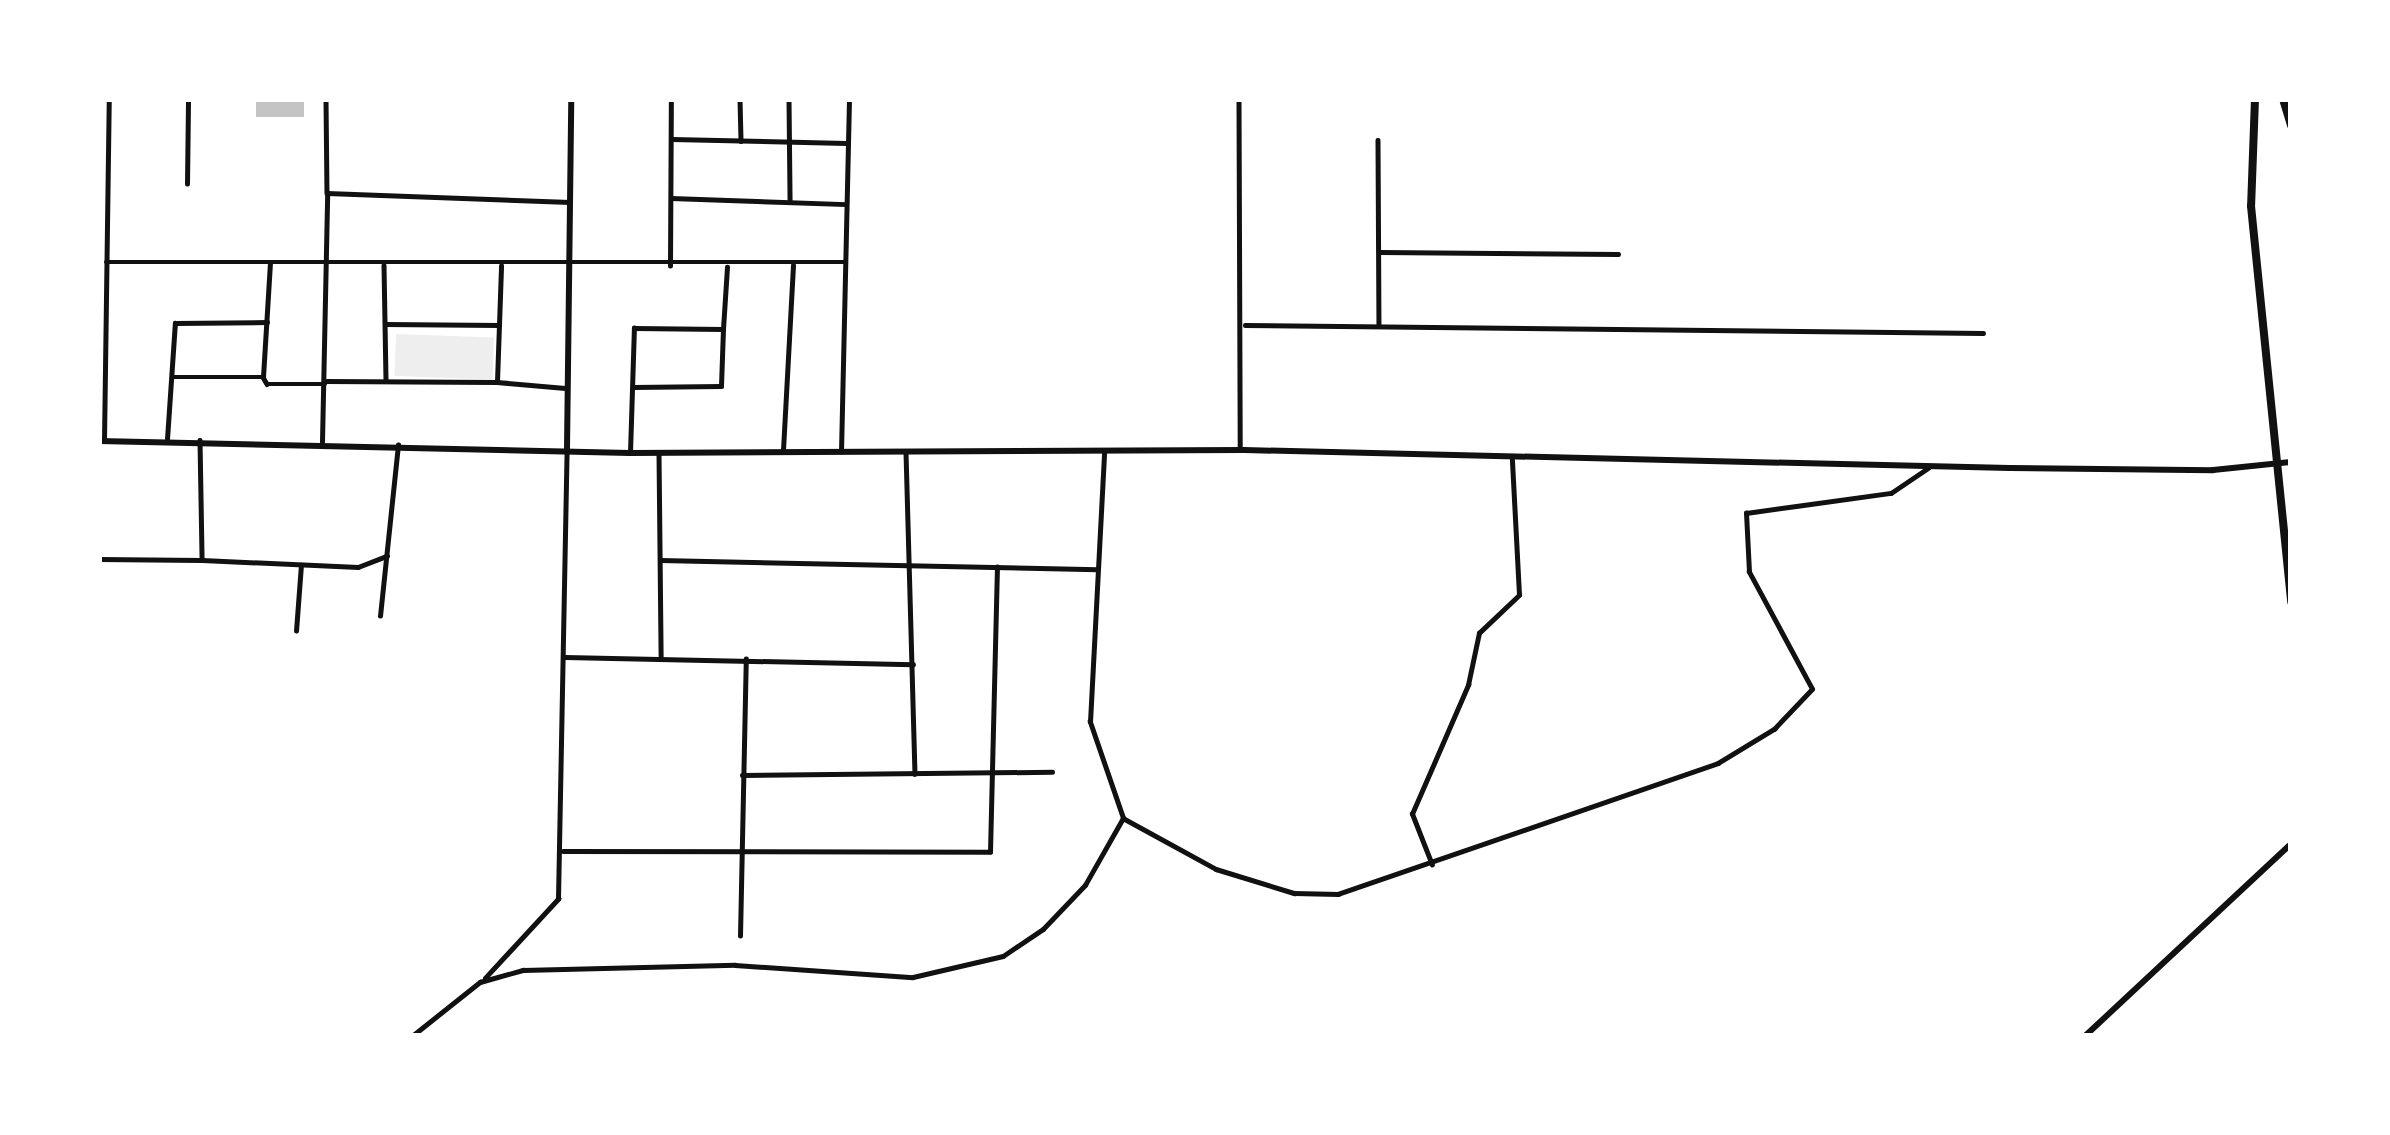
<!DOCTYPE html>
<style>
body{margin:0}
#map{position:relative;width:2390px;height:1135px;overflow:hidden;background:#fff;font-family:"Nunito Sans",sans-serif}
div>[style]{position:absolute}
.green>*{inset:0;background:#eee;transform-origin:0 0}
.building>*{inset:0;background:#c4c4c4;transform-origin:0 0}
.minor>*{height:4.5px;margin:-2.25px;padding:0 2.25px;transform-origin:2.25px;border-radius:2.25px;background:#111}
.tertiary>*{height:6px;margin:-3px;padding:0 3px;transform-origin:3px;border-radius:3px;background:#111}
.secondary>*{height:8px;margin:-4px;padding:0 4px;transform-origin:4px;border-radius:4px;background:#111}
span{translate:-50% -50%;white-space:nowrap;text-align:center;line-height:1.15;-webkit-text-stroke:10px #fff;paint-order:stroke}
.frame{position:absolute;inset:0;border:102px solid #fff;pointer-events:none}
</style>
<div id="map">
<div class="green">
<div style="left:396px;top:334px;width:98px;height:42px;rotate:2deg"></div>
</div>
<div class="building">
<div style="left:256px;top:99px;width:48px;height:18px"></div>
</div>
<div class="minor">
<div style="left:326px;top:99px;width:94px;rotate:89.4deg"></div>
<div style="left:740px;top:99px;width:42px;rotate:88.6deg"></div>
<div style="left:789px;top:99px;width:101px;rotate:89.4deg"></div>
<div style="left:1239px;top:99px;width:351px;rotate:89.8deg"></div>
<div style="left:672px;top:139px;width:174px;rotate:1.3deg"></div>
<div style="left:1378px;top:140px;width:186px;rotate:89.7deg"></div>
<div style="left:187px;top:184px;width:85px;rotate:-89.3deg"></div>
<div style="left:671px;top:198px;width:175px;rotate:2deg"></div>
<div style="left:1379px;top:252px;width:239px;rotate:0.5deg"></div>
<div style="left:106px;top:262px;width:740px"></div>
<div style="left:384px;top:265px;width:114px;rotate:89deg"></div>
<div style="left:670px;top:266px;width:167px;rotate:-89.7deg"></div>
<div style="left:385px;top:324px;width:114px;rotate:0.5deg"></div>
<div style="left:1245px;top:325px;width:738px;rotate:0.62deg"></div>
<div style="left:172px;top:377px;width:91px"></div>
<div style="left:263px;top:377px;width:113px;rotate:-86.5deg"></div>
<div style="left:263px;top:377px;width:8px;rotate:60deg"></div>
<div style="left:267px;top:384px;width:58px"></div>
<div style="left:325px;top:381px;width:172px;rotate:0.3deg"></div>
<div style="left:497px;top:382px;width:116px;rotate:-88deg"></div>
<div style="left:497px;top:382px;width:68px;rotate:5deg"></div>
<div style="left:633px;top:387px;width:88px;rotate:-0.7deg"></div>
<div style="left:721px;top:386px;width:57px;rotate:-88deg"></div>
<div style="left:167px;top:439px;width:116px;rotate:-86.1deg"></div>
<div style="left:175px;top:323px;width:92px;rotate:-0.6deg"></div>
<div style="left:200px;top:440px;width:120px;rotate:89deg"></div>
<div style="left:202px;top:560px;width:156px;rotate:2.6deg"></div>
<div style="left:358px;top:567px;width:31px;rotate:-21deg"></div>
<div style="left:104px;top:441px;width:342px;rotate:-89.2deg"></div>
<div style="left:322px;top:442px;width:249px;rotate:-88.8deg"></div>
<div style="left:327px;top:193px;width:243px;rotate:2.1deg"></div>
<div style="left:783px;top:450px;width:185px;rotate:-86.9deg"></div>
<div style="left:841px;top:452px;width:353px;rotate:-88.7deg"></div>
<div style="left:906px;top:452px;width:322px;rotate:88.4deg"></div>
<div style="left:630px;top:453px;width:125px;rotate:-88.2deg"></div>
<div style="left:634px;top:328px;width:89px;rotate:0.6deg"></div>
<div style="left:723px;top:329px;width:62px;rotate:-86.3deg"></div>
<div style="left:659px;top:453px;width:203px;rotate:89.4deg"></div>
<div style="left:99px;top:559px;width:102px;rotate:0.6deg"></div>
<div style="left:660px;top:560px;width:437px;rotate:1.2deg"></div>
<div style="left:380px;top:616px;width:172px;rotate:-84deg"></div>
<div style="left:296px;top:631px;width:66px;rotate:-85.7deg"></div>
<div style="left:565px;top:657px;width:348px;rotate:1.2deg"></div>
<div style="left:742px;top:775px;width:310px;rotate:-0.6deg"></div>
<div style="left:1123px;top:818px;width:106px;rotate:28.7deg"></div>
<div style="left:1216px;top:869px;width:82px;rotate:17.1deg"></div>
<div style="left:1294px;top:893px;width:44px;rotate:1.3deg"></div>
<div style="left:1338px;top:894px;width:402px;rotate:-19deg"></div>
<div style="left:1718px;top:763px;width:66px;rotate:-31.3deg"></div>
<div style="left:1774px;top:729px;width:55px;rotate:-46.5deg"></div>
<div style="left:1812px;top:689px;width:133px;rotate:-118.3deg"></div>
<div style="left:1749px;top:572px;width:59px;rotate:-92.9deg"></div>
<div style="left:1746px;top:513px;width:146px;rotate:-7.9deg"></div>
<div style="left:1891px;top:493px;width:45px;rotate:-34deg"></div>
<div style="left:563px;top:851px;width:427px;rotate:0.1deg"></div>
<div style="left:990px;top:852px;width:285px;rotate:-88.6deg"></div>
<div style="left:1432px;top:865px;width:55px;rotate:-111.4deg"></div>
<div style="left:1412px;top:814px;width:141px;rotate:-66.5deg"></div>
<div style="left:1468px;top:685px;width:53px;rotate:-78.1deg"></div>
<div style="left:1479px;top:633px;width:55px;rotate:-43.5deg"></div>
<div style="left:1519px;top:595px;width:135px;rotate:-93deg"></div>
<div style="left:740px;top:936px;width:277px;rotate:-88.8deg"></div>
<div style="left:485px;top:978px;width:108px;rotate:-47.3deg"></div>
<div style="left:558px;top:899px;width:449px;rotate:-88.9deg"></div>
<div style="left:412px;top:1036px;width:87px;rotate:-38.5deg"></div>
<div style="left:480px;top:982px;width:45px;rotate:-15.6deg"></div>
<div style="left:523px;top:970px;width:212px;rotate:-1.4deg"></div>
<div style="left:735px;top:965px;width:178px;rotate:3.9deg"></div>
<div style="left:913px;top:977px;width:92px;rotate:-13.1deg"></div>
<div style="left:1003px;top:956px;width:48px;rotate:-34deg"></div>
<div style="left:1043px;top:929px;width:61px;rotate:-46.3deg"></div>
<div style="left:1085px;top:885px;width:77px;rotate:-60.4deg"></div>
<div style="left:1123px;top:818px;width:102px;rotate:-109deg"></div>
<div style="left:1090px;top:722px;width:270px;rotate:-87deg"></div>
</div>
<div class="tertiary">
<div style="left:99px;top:441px;width:531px;rotate:1.29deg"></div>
<div style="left:630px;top:453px;width:614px;rotate:-0.28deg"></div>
<div style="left:1244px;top:450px;width:766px;rotate:1.35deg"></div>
<div style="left:2010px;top:468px;width:203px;rotate:0.6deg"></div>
<div style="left:2213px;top:470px;width:78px;rotate:-5.9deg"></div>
<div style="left:567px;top:449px;width:350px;rotate:-89.3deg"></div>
<div style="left:2085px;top:1036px;width:282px;rotate:-43deg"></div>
</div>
<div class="secondary">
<div style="left:2255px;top:99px;width:107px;rotate:92.1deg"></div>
<div style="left:2251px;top:206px;width:398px;rotate:84.2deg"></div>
<div style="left:2283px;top:99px;width:28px;rotate:73deg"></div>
</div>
<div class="frame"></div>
</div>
